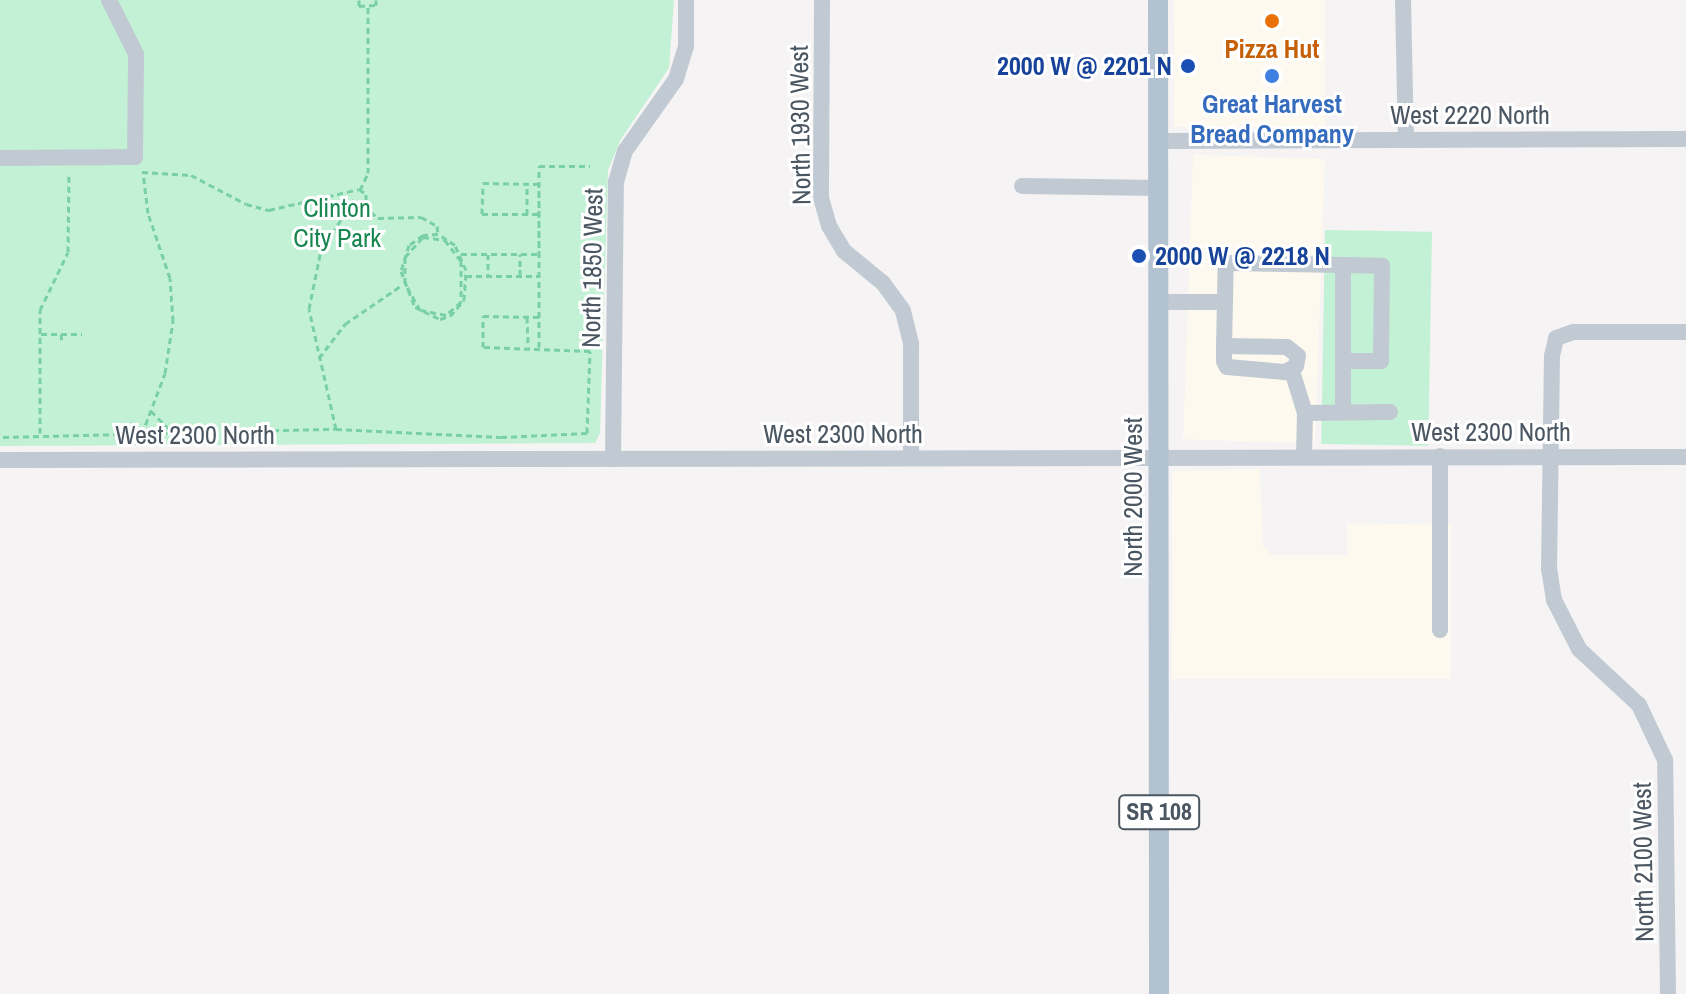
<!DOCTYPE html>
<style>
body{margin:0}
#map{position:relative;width:1686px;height:994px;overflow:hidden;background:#f5f3f3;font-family:"Archivo Narrow",sans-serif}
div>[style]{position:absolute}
.commercial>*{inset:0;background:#fdf9ef;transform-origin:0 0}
.green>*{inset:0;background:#c3f1d5;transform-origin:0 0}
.path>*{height:3px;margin-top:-1.5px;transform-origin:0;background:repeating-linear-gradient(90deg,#7ad0a6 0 6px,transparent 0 10px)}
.minor>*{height:16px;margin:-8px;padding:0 8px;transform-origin:8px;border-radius:8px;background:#c1cad2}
.major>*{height:20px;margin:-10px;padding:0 10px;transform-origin:10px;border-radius:10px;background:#b3c2d1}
.dots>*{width:22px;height:22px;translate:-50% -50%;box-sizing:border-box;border:4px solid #fff;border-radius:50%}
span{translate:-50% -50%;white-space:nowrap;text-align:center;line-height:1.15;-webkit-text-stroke:6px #fff;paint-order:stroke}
.shield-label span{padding:2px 6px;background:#fff;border:2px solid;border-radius:6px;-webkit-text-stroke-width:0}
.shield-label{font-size:24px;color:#4a5661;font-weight:700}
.food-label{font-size:26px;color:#c56008;font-weight:700}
.transit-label{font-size:26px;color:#164399;font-weight:700}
.right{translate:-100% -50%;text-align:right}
.left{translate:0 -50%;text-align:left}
.shop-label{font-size:26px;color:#366cbe;font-weight:700}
.street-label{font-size:26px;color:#4a5661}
.park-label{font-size:26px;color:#17864f}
</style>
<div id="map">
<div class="commercial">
<div style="left:1174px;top:0;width:151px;height:127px"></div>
<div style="left:1325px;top:159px;width:285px;height:132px;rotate:92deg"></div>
<div style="clip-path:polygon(1260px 469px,1263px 546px,1271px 555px,1347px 555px,1347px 523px,1451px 525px,1451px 679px,1172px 679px,1172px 471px)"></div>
</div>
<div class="green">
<div style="clip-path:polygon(0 0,674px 0,669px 68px,621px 139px,608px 170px,600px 433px,595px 443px,0 446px)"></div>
<div style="left:1325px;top:230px;width:107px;height:214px;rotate:1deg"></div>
</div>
<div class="path">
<div style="left:359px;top:0;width:6px;rotate:90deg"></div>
<div style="left:359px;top:6px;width:17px;rotate:-3deg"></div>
<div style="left:376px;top:5px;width:5px;rotate:-90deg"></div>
<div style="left:142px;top:172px;width:49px;rotate:3.5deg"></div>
<div style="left:191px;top:175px;width:62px;rotate:27.8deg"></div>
<div style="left:246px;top:204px;width:24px;rotate:15deg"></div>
<div style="left:269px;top:210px;width:92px;rotate:-13.1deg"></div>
<div style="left:359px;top:189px;width:9px;rotate:36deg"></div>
<div style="left:366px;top:194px;width:9px;rotate:90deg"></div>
<div style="left:366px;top:203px;width:13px;rotate:171deg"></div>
<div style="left:353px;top:205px;width:10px;rotate:-107deg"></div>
<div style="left:360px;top:190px;width:19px;rotate:-65deg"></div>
<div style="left:368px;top:173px;width:167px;rotate:-90deg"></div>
<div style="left:363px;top:205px;width:20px;rotate:41deg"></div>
<div style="left:378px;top:218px;width:43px;rotate:-1.3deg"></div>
<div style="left:421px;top:217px;width:18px;rotate:29deg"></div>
<div style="left:437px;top:226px;width:8px;rotate:83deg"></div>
<div style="left:438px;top:234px;width:15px;rotate:176deg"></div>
<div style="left:423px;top:235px;width:17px;rotate:144deg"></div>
<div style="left:409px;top:245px;width:27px;rotate:107deg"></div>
<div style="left:401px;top:271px;width:39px;rotate:69deg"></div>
<div style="left:415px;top:307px;width:28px;rotate:26deg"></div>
<div style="left:440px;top:319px;width:10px;rotate:-17deg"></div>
<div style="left:450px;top:316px;width:21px;rotate:-49deg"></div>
<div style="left:464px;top:300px;width:30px;rotate:-86deg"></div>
<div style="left:466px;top:270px;width:27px;rotate:-114deg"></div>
<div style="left:455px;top:245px;width:20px;rotate:-147deg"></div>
<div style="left:527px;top:214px;width:31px;rotate:-90deg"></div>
<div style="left:538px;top:214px;width:56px;rotate:180deg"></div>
<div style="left:482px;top:214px;width:31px;rotate:-88deg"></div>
<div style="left:483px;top:183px;width:56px;rotate:1deg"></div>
<div style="left:423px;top:237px;width:22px;rotate:8deg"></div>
<div style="left:445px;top:240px;width:26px;rotate:53deg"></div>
<div style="left:461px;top:261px;width:41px;rotate:90deg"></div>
<div style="left:461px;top:302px;width:20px;rotate:139deg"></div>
<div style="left:446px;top:315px;width:26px;rotate:-169deg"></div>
<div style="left:420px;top:310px;width:31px;rotate:-119deg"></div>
<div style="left:405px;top:283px;width:26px;rotate:-90deg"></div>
<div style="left:405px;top:257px;width:27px;rotate:-48deg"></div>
<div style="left:461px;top:254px;width:76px"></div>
<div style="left:488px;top:254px;width:22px;rotate:90deg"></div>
<div style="left:466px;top:276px;width:73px"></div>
<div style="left:520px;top:276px;width:22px;rotate:-90deg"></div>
<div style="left:527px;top:317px;width:30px;rotate:88deg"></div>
<div style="left:41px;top:334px;width:41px"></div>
<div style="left:61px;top:334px;width:8px;rotate:83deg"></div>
<div style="left:539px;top:347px;width:181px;rotate:-90deg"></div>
<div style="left:539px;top:166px;width:51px"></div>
<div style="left:319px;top:358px;width:43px;rotate:-52.6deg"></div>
<div style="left:345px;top:324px;width:69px;rotate:-34.4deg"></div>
<div style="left:151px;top:411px;width:33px;rotate:45deg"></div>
<div style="left:131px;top:422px;width:12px;rotate:85deg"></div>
<div style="left:336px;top:429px;width:123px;rotate:-102.7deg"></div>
<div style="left:309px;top:309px;width:60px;rotate:-78.5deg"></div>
<div style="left:321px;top:250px;width:56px;rotate:-56.6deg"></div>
<div style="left:40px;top:433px;width:123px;rotate:-90deg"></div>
<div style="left:40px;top:310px;width:64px;rotate:-64.2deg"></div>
<div style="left:68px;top:252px;width:78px;rotate:-89.3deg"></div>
<div style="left:142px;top:434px;width:65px;rotate:-69.3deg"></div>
<div style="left:165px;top:373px;width:53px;rotate:-81.3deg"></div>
<div style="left:173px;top:321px;width:43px;rotate:-94deg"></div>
<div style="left:170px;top:278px;width:69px;rotate:-108.7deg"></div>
<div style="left:148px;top:213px;width:41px;rotate:-97deg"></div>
<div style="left:3px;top:437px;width:333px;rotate:-1.4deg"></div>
<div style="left:336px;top:429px;width:165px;rotate:2.8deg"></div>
<div style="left:501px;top:437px;width:86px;rotate:-2.7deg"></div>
<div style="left:587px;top:433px;width:82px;rotate:-87.9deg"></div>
<div style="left:590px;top:351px;width:107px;rotate:-177.9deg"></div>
<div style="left:483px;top:347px;width:31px;rotate:-90deg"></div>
<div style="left:483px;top:316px;width:57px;rotate:1deg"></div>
</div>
<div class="minor">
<div style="left:822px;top:0;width:198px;rotate:90.3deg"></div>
<div style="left:821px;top:198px;width:29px;rotate:74deg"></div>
<div style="left:829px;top:226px;width:29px;rotate:59deg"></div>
<div style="left:844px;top:251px;width:50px;rotate:39.4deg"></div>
<div style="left:883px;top:283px;width:34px;rotate:54deg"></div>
<div style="left:903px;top:311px;width:34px;rotate:76deg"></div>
<div style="left:911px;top:344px;width:114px;rotate:90deg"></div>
<div style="left:1403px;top:0;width:139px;rotate:88.8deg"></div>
<div style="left:1158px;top:141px;width:528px;rotate:-0.22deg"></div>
<div style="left:0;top:158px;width:135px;rotate:-0.4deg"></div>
<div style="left:135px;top:157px;width:103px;rotate:-89.4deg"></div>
<div style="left:136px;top:54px;width:60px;rotate:-116.6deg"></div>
<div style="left:1022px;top:186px;width:137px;rotate:0.8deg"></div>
<div style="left:1343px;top:265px;width:39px;rotate:1deg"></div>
<div style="left:1382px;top:266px;width:95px;rotate:90.6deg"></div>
<div style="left:1381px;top:361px;width:38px;rotate:180deg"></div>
<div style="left:1159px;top:302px;width:66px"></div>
<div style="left:1225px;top:302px;width:39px;rotate:-89deg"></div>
<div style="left:1226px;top:263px;width:117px;rotate:1deg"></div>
<div style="left:1343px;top:265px;width:147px;rotate:90deg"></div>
<div style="left:1224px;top:346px;width:63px;rotate:0.9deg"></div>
<div style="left:1287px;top:347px;width:14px;rotate:39deg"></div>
<div style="left:1298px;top:356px;width:10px;rotate:101deg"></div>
<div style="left:1296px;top:366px;width:13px;rotate:151deg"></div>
<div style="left:1285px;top:372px;width:58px;rotate:-175.1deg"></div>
<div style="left:1227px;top:367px;width:7px;rotate:-117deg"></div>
<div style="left:1224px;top:361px;width:15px;rotate:-90deg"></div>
<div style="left:1224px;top:346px;width:44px;rotate:-88.7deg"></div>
<div style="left:1292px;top:371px;width:44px;rotate:72.8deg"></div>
<div style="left:1440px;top:456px;width:174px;rotate:90deg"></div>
<div style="left:1304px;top:457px;width:44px;rotate:-88.7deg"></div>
<div style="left:1305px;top:413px;width:85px;rotate:-0.7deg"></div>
<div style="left:613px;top:459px;width:277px;rotate:-89.4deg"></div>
<div style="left:616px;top:182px;width:32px;rotate:-74deg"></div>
<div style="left:625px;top:151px;width:88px;rotate:-54.7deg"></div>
<div style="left:676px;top:79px;width:34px;rotate:-73deg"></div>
<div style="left:686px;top:46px;width:46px;rotate:-90deg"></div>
<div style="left:0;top:460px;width:1686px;rotate:-0.1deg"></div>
<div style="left:1668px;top:994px;width:234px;rotate:-90.7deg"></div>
<div style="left:1665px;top:760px;width:61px;rotate:-115.3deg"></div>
<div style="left:1639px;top:705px;width:82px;rotate:-137deg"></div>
<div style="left:1579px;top:649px;width:55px;rotate:-117deg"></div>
<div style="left:1554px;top:600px;width:30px;rotate:-99deg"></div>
<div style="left:1549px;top:570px;width:214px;rotate:-89.2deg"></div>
<div style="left:1552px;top:356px;width:18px;rotate:-77deg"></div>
<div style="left:1556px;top:338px;width:18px;rotate:-19deg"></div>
<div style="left:1573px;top:332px;width:113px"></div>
</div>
<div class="major">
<div style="left:1158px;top:0;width:994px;rotate:89.94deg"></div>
</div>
<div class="dots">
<div style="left:1272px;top:21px;background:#e8710a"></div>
<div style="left:1188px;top:66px;background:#1a4fb4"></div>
<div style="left:1272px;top:76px;background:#3f7fe0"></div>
<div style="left:1139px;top:256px;background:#1a4fb4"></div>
</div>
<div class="shield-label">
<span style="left:1159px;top:812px">SR 108</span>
</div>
<div class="food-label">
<span style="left:1272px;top:49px">Pizza Hut</span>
</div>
<div class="transit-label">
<span class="right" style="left:1172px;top:66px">2000 W @ 2201 N</span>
<span class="left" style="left:1155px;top:256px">2000 W @ 2218 N</span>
</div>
<div class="shop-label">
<span style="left:1272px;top:119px">Great Harvest<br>Bread Company</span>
</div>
<div class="street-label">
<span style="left:1470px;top:115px">West 2220 North</span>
<span style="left:800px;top:125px;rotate:-91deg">North 1930 West</span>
<span style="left:592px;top:268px;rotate:-89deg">North 1850 West</span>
<span style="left:1491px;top:432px">West 2300 North</span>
<span style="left:843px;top:434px">West 2300 North</span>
<span style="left:195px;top:435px">West 2300 North</span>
<span style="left:1133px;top:497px;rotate:-90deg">North 2000 West</span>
<span style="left:1643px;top:862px;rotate:-91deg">North 2100 West</span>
</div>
<div class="park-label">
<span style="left:337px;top:223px">Clinton<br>City Park</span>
</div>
</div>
